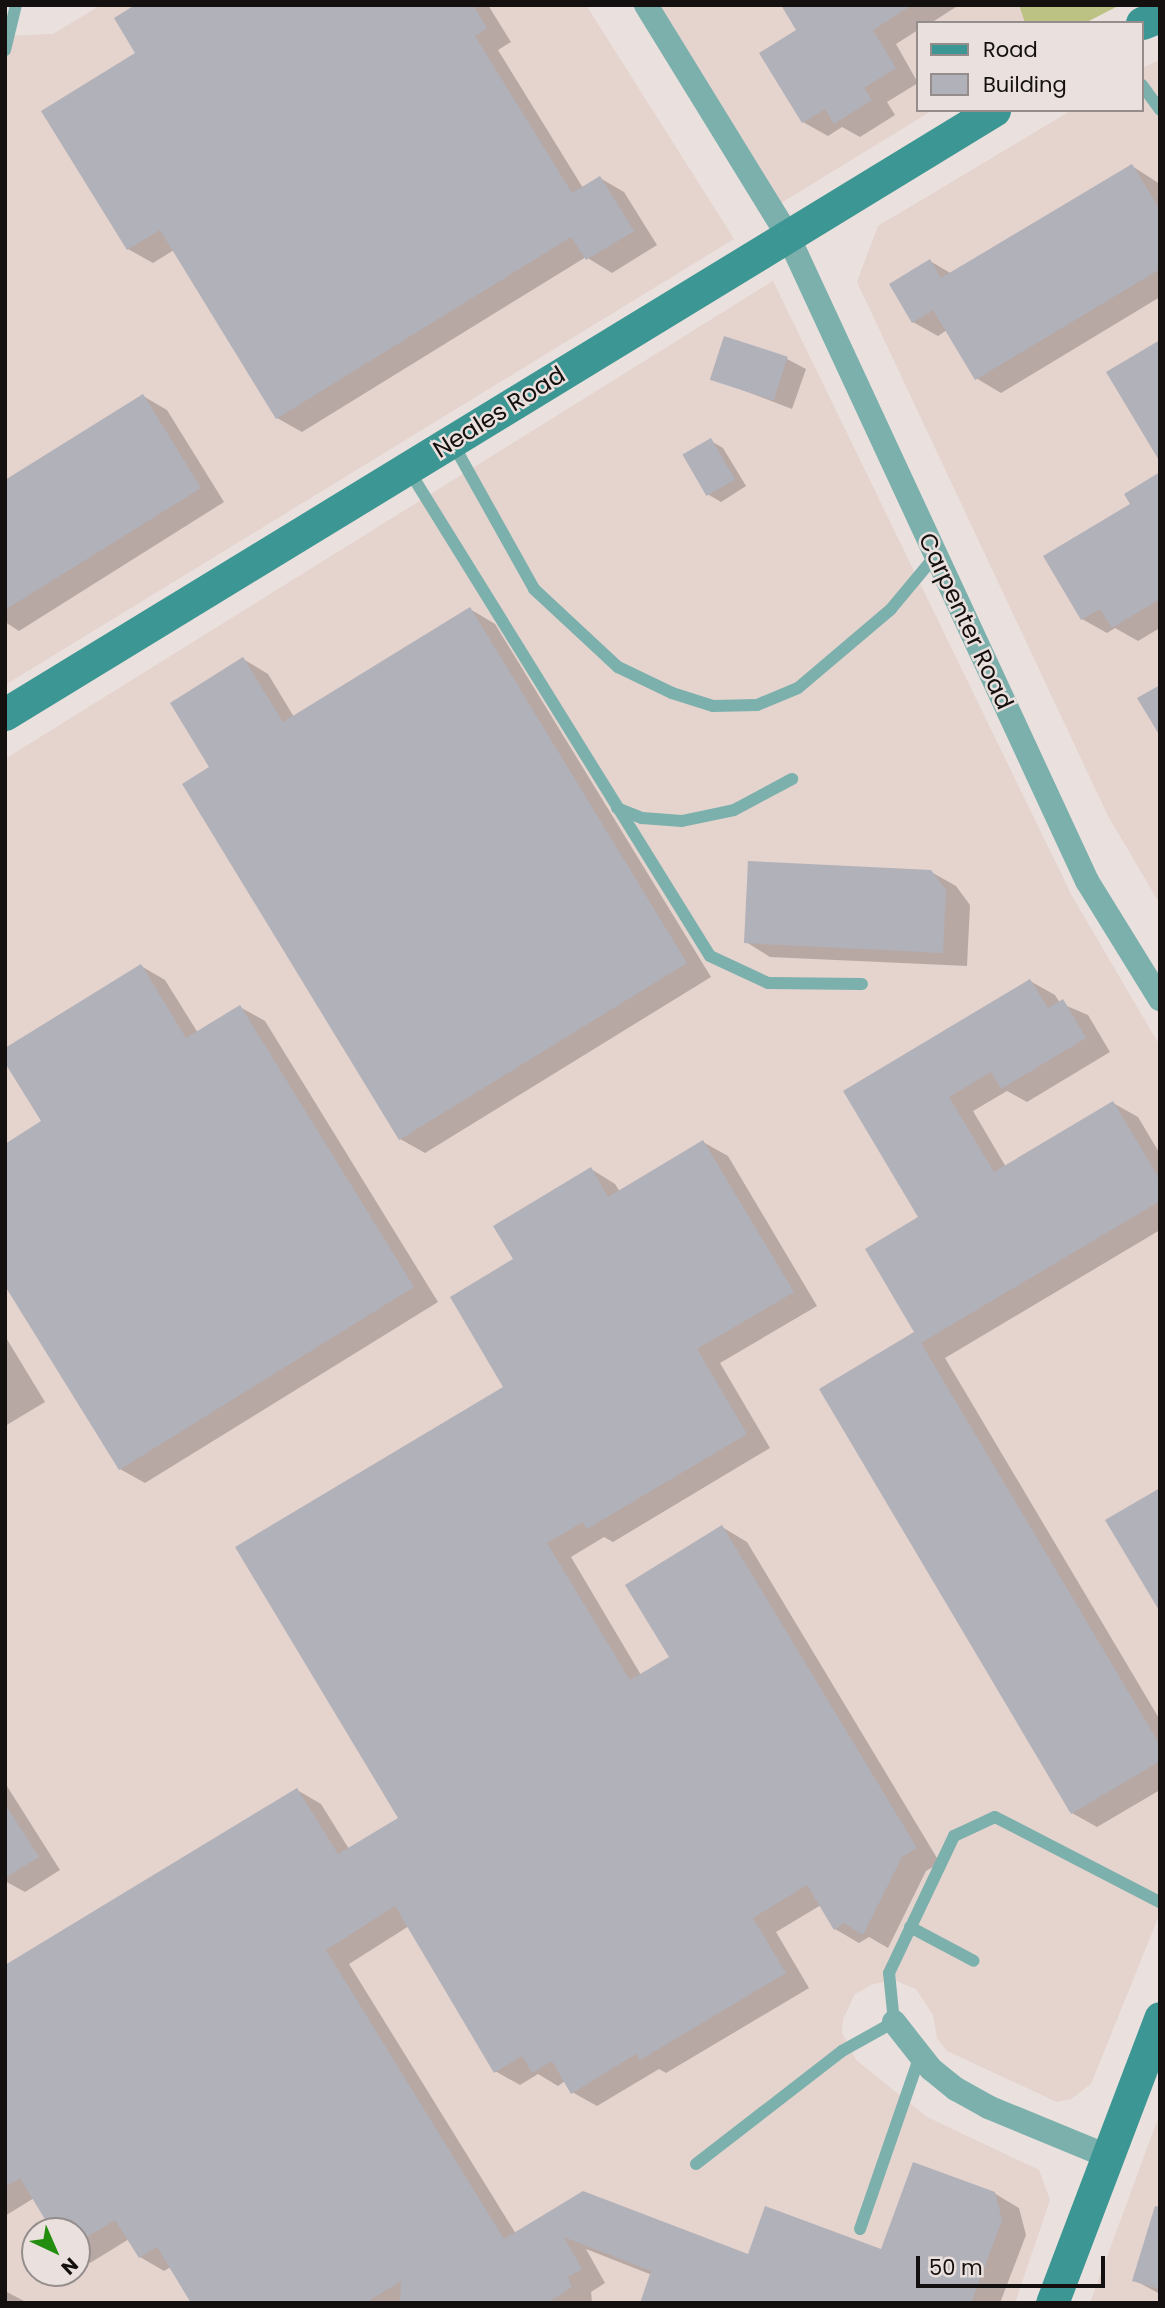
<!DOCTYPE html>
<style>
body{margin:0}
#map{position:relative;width:1165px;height:2308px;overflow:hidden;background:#eae0dd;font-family:Poppins,sans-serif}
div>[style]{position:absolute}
.built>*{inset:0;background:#e5d3cd}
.green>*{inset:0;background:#bcc283}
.shadow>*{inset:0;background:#0003}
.building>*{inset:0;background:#b1b1b9;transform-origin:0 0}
.lane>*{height:12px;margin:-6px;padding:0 6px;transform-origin:6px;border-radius:6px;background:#7bb0ad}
.street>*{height:24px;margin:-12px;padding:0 12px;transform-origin:12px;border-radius:12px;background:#7bb0ad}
.secondary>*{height:33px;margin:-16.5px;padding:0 16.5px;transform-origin:16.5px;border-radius:16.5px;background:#3c9693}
span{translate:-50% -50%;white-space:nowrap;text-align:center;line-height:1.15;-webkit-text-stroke:5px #eae0dd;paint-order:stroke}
.street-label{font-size:24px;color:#14100f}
.frame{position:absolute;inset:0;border:7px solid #14100f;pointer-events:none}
.legend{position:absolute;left:916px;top:21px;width:228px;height:91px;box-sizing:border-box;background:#eae0dd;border:2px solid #948d8b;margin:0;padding:9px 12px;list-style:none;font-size:21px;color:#14100f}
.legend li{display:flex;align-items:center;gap:14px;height:35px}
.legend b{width:35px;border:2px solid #948d8b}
.north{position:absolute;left:21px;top:2217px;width:70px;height:70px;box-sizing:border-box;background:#eae0dd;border:2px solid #948d8b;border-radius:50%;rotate:136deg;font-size:19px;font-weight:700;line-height:28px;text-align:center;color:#14100f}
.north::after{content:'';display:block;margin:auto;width:24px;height:32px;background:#228d0e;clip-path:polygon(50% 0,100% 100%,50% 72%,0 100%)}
.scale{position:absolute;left:916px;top:2256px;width:189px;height:32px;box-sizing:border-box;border:4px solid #14100f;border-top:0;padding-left:9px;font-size:21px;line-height:24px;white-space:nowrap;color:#14100f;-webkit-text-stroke:5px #eae0dd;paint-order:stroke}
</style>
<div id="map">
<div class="built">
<div style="clip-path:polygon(101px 5px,586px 5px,734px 239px,5px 685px,5px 36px,53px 34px)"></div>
<div style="clip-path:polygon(647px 5px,1019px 5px,1025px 23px,918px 23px,918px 110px,933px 110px,773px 208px)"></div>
<div style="clip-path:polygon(1160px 60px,1160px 904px,1108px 816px,857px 282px,878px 226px,1072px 110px,1142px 110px,1142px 68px)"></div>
<div style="clip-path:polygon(evenodd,773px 281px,1072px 896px,1160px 1046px,1160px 1913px,1091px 2084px,1071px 2099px,1057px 2102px,947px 2051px,937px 2038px,933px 2015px,916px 1989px,894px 1980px,873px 1984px,855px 1994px,843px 2019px,842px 2033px,856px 2060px,927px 2117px,1039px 2170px,1050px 2200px,1015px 2303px,5px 2303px,5px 759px,773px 281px,35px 2231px,77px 2231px,77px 2273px,35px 2273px,35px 2231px)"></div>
<div style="clip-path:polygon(1160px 2113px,1160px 2303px,1090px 2303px)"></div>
</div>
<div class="green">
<div style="clip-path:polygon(1019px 5px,1120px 5px,1085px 23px,1025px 23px)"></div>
</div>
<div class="shadow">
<div style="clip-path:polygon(139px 5px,488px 5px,511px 42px,498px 50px,583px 188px,600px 178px,624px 192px,657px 245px,612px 273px,586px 257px,302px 432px,277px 418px,174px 250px,153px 263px,128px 249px)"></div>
<div style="clip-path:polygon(783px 5px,959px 5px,931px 23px,918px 23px,918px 30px,896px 44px,918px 83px,887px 102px,895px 115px,860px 137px,842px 127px,828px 136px,803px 122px,798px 30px)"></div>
<div style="clip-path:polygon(1132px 166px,1160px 184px,1160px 297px,1001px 393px,976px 378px,947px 330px,938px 336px,913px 322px,930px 261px,952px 274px)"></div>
<div style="clip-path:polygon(787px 359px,806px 369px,792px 409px,711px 378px)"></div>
<div style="clip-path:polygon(143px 396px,167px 410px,224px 502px,19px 631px,5px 622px,5px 482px)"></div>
<div style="clip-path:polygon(711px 441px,723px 448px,746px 486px,721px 502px,709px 495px)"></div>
<div style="clip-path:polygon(1160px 474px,1160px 628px,1138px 641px,1115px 628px,1107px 633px,1082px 619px,1132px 505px)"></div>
<div style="clip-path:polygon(470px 609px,495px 624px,711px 977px,425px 1153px,400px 1139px,243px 659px,268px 674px,294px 717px)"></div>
<div style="clip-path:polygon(931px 872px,956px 886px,970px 905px,967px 966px,770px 957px,746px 942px)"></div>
<div style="clip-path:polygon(141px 966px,165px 980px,198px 1033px,240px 1007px,265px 1021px,438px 1302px,145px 1483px,120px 1469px,44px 1122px)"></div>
<div style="clip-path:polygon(1030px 981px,1055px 995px,1060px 1003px,1088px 1015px,1110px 1052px,1027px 1102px,1007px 1091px,973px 1111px,1006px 1167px,1113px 1103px,1138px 1117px,1160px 1154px,1160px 1230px,945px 1358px,1160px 1720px,1160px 1790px,1097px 1827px,1072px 1813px,917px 1333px,920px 1218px,845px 1092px)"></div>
<div style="clip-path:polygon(703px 1142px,728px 1156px,817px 1306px,720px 1363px,770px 1448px,613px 1542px,604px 1537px,571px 1557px,641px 1675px,671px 1657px,722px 1527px,747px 1542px,940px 1863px,926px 1871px,888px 1948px,869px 1937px,859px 1943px,835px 1929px,821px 1905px,776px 1932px,809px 1988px,666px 2073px,659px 2069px,597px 2106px,572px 2092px,565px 2081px,558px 2086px,538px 2074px,520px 2085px,495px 2071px,409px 1926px,349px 1964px,516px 2234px,583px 2193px,749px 2256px,882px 2251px,994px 2193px,1019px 2208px,1026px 2235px,1000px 2303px,641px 2303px,652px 2275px,586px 2249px,605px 2283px,591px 2292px,592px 2303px,193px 2303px,171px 2267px,164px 2271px,140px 2257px,129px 2239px,90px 2263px,77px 2256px,77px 2231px,55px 2231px,34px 2198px,5px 2216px,5px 1967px,297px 1790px,321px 1804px,349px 1849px,400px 1818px,506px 1388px,515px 1260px,591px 1169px,615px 1184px,620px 1192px)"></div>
<div style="clip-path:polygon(5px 1336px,45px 1402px,5px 1426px)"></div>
<div style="clip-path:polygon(5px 1783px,60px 1870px,25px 1892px,5px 1881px)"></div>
<div style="clip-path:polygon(1160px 2219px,1160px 2294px,1134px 2280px)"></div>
<div style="clip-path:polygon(5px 2291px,28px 2303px,5px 2303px)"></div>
</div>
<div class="building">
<div style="clip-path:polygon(135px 5px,473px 5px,487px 28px,475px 36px,572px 193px,600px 176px,634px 231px,586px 260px,571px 237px,276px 419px,160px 230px,127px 250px,41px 111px,135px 53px,114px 18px)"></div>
<div style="clip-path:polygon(781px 5px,912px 5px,873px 30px,896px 68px,864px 88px,872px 100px,834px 124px,825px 109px,802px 123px,759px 53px,796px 30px)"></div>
<div style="clip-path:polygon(1132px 164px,1160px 210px,1160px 269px,975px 380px,933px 310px,912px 323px,889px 284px,930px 259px,941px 278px)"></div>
<div style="left:724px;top:336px;width:67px;height:46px;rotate:18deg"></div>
<div style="clip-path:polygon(1160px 340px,1160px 462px,1106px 372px)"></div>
<div style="clip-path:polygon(143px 394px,201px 488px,5px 610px,5px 480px)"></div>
<div style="left:711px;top:438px;width:48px;height:33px;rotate:60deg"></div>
<div style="clip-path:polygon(1160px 472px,1160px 599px,1112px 628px,1100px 609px,1081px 620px,1043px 556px,1130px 504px,1124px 494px)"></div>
<div style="clip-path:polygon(470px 607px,687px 963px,399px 1140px,182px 784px,209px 767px,170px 703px,243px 657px,283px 722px)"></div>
<div style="clip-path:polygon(1160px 685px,1160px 736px,1137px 698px)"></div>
<div style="clip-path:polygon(748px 861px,931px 870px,946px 890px,943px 953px,744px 943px)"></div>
<div style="clip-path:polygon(141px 964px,186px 1038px,240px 1005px,414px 1287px,119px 1470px,5px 1286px,5px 1144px,41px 1121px,5px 1063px,5px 1048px)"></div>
<div style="clip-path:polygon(1030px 979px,1048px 1008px,1063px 999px,1086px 1038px,1001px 1089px,991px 1072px,949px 1097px,994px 1172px,1113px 1101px,1160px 1180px,1160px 1201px,921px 1343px,1160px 1745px,1160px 1761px,1071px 1814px,819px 1389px,914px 1332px,865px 1249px,918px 1217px,843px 1091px)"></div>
<div style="clip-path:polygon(703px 1140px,794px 1292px,697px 1349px,747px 1434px,587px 1529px,583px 1522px,547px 1543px,630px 1680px,669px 1657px,625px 1585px,722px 1525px,917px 1848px,902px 1857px,863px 1935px,844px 1923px,834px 1930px,807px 1885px,753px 1918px,786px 1973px,640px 2060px,636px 2054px,571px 2094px,552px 2061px,532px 2073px,522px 2056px,494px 2073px,395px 1906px,326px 1950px,504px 2239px,583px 2191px,748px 2254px,765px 2206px,881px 2249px,913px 2162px,995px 2192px,1002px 2220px,971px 2303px,640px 2303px,651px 2271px,564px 2237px,582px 2269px,568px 2277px,572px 2287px,547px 2303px,400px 2303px,401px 2281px,365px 2303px,191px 2303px,157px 2247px,139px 2258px,115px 2220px,77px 2243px,77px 2231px,52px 2231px,20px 2178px,5px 2187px,5px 1965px,297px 1788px,338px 1854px,398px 1818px,235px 1547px,503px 1387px,450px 1297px,513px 1259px,493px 1226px,591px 1167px,608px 1197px)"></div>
<div style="clip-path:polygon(1160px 1488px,1160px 1612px,1105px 1520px)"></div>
<div style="clip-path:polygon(5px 1804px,39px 1857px,5px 1878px)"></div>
<div style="clip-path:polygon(1155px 2206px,1160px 2207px,1160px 2289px,1132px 2281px)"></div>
</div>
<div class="lane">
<div style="left:5px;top:50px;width:46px;rotate:-76.3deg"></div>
<div style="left:1142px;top:85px;width:31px;rotate:54deg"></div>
<div style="left:452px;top:442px;width:168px;rotate:60.8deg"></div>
<div style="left:534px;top:589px;width:115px;rotate:42.9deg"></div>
<div style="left:618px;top:667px;width:60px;rotate:25.7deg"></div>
<div style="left:672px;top:693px;width:43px;rotate:17.6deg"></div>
<div style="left:713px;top:706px;width:44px;rotate:-1.3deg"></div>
<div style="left:757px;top:705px;width:44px;rotate:-22.5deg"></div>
<div style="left:798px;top:688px;width:122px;rotate:-40.3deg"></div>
<div style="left:891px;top:609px;width:70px;rotate:-50.2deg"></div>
<div style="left:408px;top:469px;width:573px;rotate:58.2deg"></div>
<div style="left:710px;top:956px;width:64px;rotate:25deg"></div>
<div style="left:768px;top:983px;width:94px;rotate:0.6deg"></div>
<div style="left:617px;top:808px;width:27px;rotate:22deg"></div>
<div style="left:642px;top:818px;width:40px;rotate:4.3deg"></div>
<div style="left:682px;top:821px;width:53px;rotate:-11.9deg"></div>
<div style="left:734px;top:810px;width:66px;rotate:-28.1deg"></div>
<div style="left:910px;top:1927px;width:72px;rotate:28deg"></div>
<div style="left:696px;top:2164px;width:185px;rotate:-37.7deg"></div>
<div style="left:842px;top:2051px;width:60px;rotate:-29.1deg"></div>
<div style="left:894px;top:2022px;width:49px;rotate:-95.8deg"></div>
<div style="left:889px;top:1973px;width:152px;rotate:-64.6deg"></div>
<div style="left:954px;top:1836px;width:45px;rotate:-24.9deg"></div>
<div style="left:995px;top:1817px;width:186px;rotate:27.3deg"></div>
<div style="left:860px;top:2229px;width:183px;rotate:-70.9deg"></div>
</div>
<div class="street">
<div style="left:646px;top:5px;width:269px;rotate:58.4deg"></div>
<div style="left:787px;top:234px;width:713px;rotate:65.12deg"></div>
<div style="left:1087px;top:881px;width:139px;rotate:58.3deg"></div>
<div style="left:894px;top:2022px;width:60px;rotate:51.8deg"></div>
<div style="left:931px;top:2069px;width:32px;rotate:39deg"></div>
<div style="left:956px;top:2089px;width:37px;rotate:29deg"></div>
<div style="left:988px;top:2107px;width:129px;rotate:22.4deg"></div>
</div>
<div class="secondary">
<div style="left:1142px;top:23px;width:19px;rotate:-21deg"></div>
<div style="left:5px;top:714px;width:1159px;rotate:-31.41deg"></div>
<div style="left:1052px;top:2303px;width:305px;rotate:-69.2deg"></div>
</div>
<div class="street-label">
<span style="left:499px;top:412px;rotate:-32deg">Neales Road</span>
<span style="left:966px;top:621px;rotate:65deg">Carpenter Road</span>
</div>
<div class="frame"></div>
<ul class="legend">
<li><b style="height:9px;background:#3c9693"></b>Road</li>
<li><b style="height:19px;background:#b1b1b9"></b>Building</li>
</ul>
<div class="north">N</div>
<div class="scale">50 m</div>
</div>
